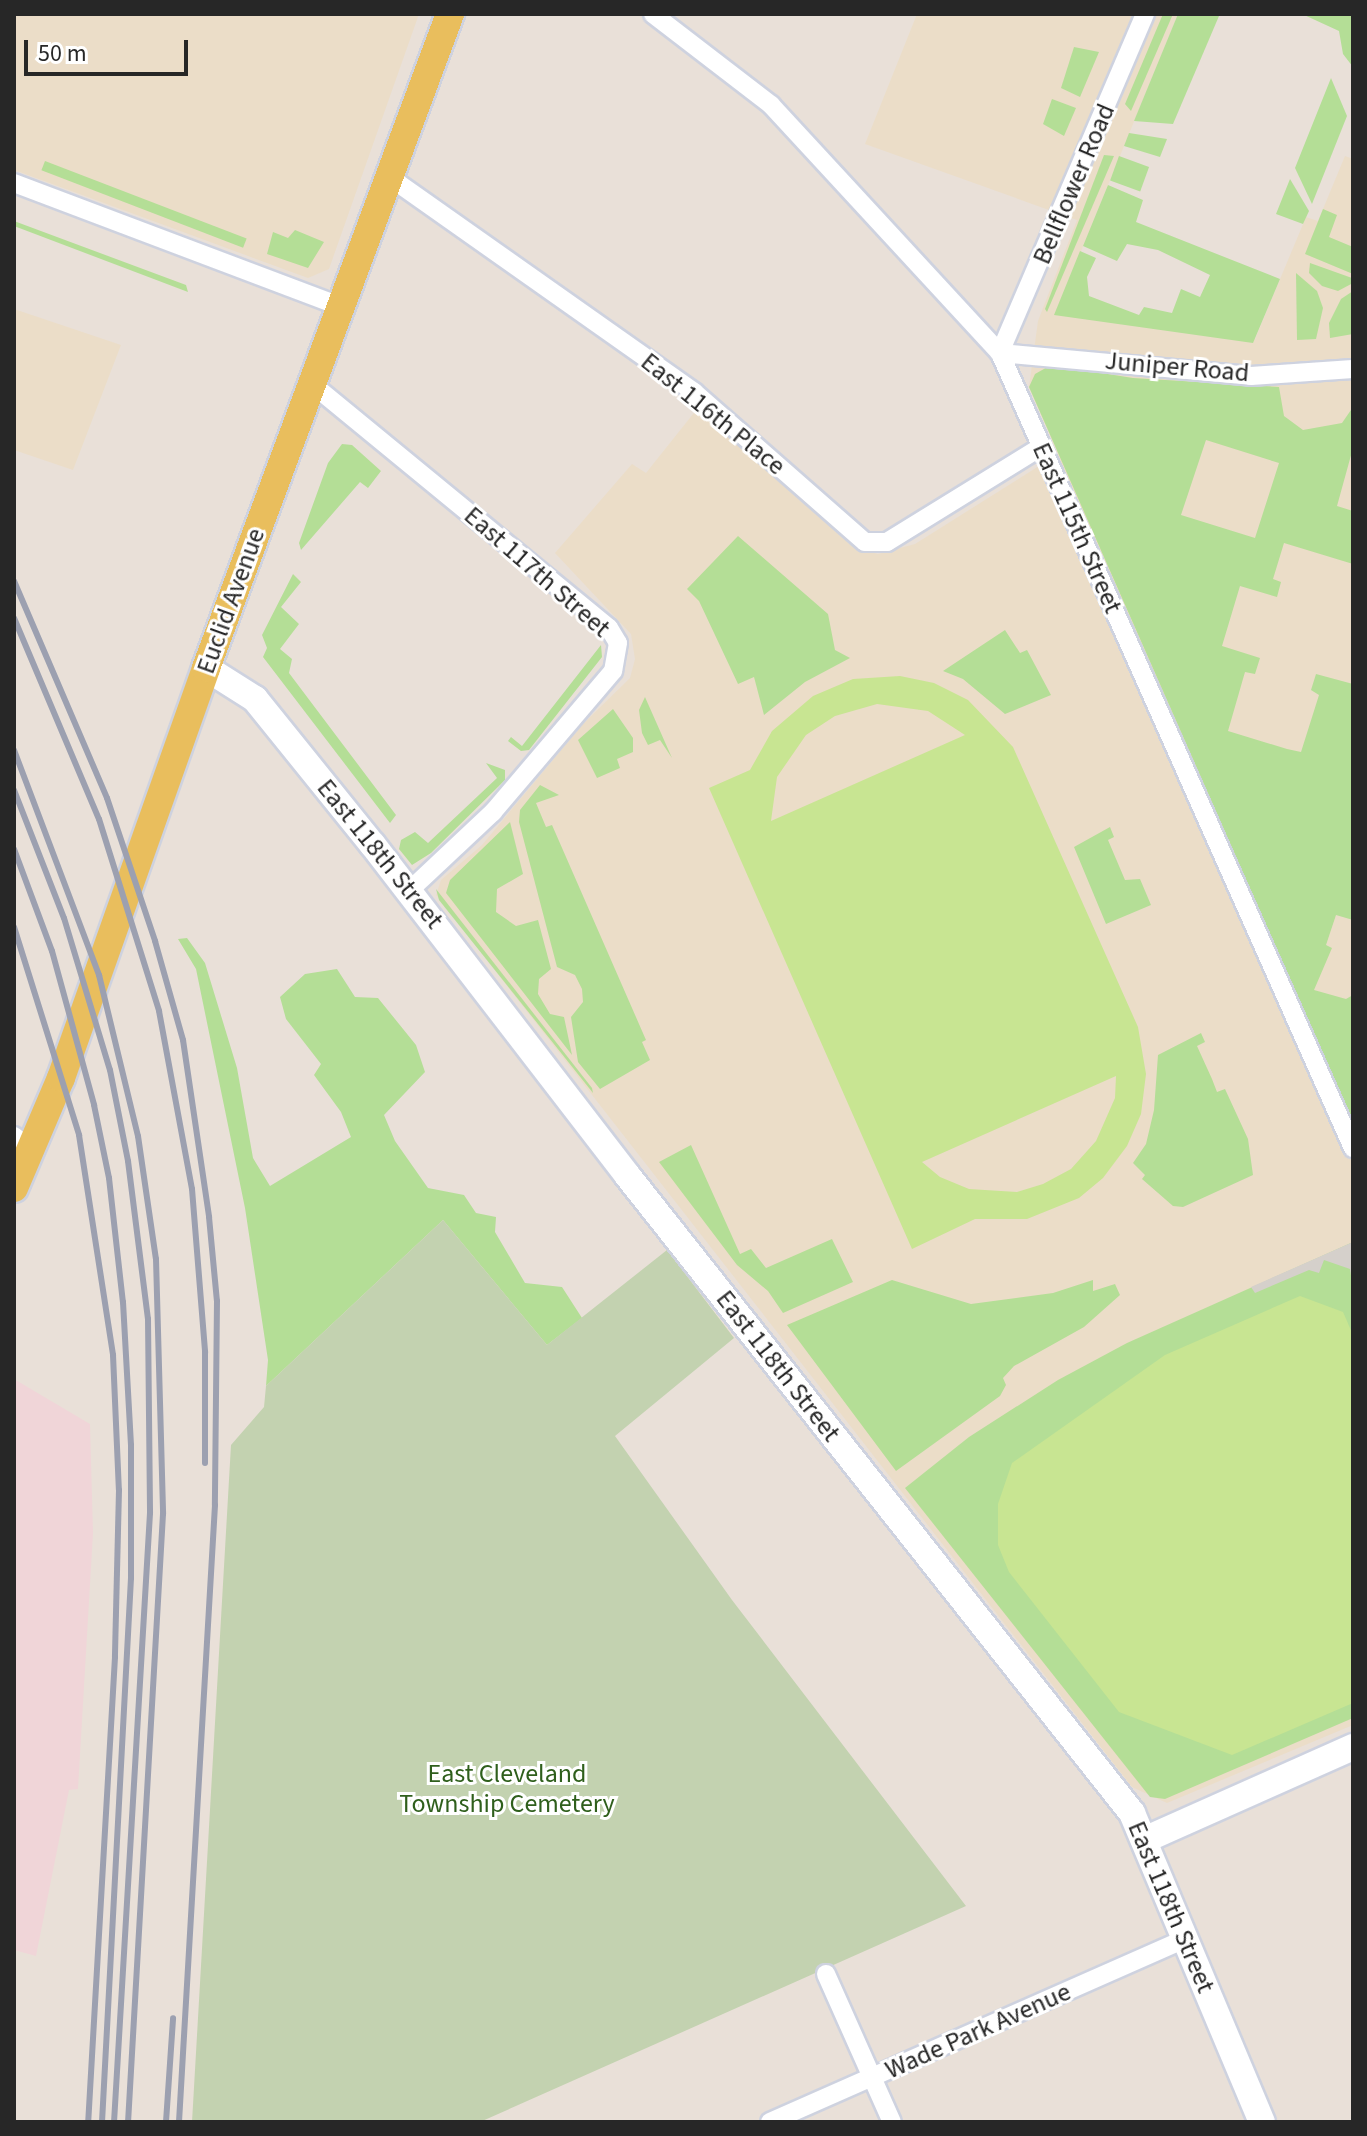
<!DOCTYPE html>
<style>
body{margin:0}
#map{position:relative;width:1367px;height:2136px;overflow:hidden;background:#e9e0d8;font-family:"Source Sans 3",sans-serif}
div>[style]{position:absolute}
.education>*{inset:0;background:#ebddc8}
.medical>*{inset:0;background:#f0d5d8}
.green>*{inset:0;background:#b4de96;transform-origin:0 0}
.cemetery>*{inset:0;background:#c3d2b0}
.pitch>*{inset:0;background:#c8e592}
.plaza>*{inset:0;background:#d5d0cb}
.roads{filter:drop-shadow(2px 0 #ced2df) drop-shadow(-2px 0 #ced2df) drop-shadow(0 2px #ced2df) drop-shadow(0 -2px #ced2df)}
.street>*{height:18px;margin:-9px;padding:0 9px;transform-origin:9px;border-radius:9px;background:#fff}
.secondary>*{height:26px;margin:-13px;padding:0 13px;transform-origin:13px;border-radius:13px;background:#fff}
.primary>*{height:28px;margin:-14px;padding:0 14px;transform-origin:14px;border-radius:14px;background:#e9be5d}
.rail>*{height:6px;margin:-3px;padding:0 3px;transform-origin:3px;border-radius:3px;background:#9ca0b0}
span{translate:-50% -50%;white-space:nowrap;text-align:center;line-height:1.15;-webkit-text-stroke:6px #fff;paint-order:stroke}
.street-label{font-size:26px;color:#272727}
.park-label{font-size:26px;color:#2f5f1c}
.frame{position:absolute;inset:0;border:16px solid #272727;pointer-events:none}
.scale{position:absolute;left:24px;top:40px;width:164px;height:36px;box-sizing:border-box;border:4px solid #272727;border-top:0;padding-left:10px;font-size:24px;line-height:28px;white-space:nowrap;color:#272727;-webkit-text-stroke:6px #fff;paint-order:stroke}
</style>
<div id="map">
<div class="education">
<div style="clip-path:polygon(14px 14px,419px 14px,329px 269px,308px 278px,17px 171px,14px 177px)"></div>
<div style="clip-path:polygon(917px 14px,1178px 14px,1057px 310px,1255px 339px,1306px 217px,1318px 221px,1345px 156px,1353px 159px,1353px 1725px,1167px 1803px,1132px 1787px,436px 895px,441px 880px,482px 845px,583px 724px,630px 678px,635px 659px,631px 634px,555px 553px,632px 464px,646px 473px,697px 409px,863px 550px,878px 554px,915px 544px,1058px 454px,1029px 387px,1038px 321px,1077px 220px,865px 144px)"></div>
<div style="clip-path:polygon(14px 309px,121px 345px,73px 470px,14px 450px)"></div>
</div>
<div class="medical">
<div style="clip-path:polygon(14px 1379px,90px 1424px,93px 1533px,78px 1789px,69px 1790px,36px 1956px,14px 1950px)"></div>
</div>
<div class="green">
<div style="clip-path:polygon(1163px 14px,1173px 14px,1131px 111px,1125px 104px)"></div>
<div style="clip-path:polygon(1178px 14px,1219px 16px,1173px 124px,1134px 121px)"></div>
<div style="clip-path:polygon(1302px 14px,1353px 14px,1353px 67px,1343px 54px,1339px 31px)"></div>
<div style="clip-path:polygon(1074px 47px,1099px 52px,1080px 97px,1061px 88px)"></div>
<div style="clip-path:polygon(1331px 78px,1347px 116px,1312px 204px,1295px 168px)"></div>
<div style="clip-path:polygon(1052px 99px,1076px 108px,1064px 136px,1043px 124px)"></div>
<div style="clip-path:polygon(1129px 133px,1167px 139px,1160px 157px,1124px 146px)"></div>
<div style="clip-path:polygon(1104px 155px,1114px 156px,1047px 312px,1045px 309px)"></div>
<div style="left:1119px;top:156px;width:32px;height:26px;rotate:20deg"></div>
<div style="left:45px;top:161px;width:216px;height:10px;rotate:21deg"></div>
<div style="clip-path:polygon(1290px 179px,1309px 211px,1303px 224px,1276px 214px)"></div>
<div style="clip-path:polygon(1108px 185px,1143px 200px,1136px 222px,1280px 279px,1253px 343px,1054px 315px,1080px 251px,1096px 258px,1087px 277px,1089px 296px,1139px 315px,1144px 307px,1172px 313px,1181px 289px,1200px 297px,1210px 275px,1158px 250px,1127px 244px,1117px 261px,1083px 246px)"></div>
<div style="clip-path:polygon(1323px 209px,1337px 215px,1329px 237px,1353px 247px,1353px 274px,1305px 254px)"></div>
<div style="clip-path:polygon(14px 221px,186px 285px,188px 292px,14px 226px)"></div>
<div style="clip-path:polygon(295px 230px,324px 242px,308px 268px,267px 254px,273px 232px,288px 238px)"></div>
<div style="clip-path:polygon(1310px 263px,1352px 278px,1353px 283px,1338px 291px,1322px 286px,1309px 273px)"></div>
<div style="clip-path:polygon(1296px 273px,1317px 291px,1323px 308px,1316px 339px,1297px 340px)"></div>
<div style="clip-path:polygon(1353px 291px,1353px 334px,1330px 338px,1329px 323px,1341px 299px)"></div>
<div style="clip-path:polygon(evenodd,1051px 365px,1133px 378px,1279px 387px,1284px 416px,1303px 430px,1342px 423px,1353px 407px,1353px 448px,1337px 506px,1353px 511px,1353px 564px,1284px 543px,1273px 579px,1281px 582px,1277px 597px,1240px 586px,1222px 646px,1260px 658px,1255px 674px,1245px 672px,1228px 731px,1287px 749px,1301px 752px,1319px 695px,1311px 690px,1316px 674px,1353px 684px,1353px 920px,1336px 915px,1326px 945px,1332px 948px,1314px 990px,1346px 999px,1353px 995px,1353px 1122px,1029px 387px,1035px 374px,1051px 365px,1206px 440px,1279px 463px,1255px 538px,1181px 515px,1206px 440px)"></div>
<div style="clip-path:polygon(342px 444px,352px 445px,381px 471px,368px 488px,360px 482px,301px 550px,299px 543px,328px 463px)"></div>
<div style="clip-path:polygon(738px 536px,828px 614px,835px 650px,850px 658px,805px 682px,764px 715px,754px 677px,738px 684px,699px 601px,687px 589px)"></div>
<div style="clip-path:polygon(293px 574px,301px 582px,281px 607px,299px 624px,280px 649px,292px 659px,289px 673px,396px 815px,390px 823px,263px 657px,267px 648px,262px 635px)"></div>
<div style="clip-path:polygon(1005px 630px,1020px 653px,1027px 650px,1051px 695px,1005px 714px,963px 679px,943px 671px)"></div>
<div style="clip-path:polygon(601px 645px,602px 657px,529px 750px,521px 751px,508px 741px,511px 737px,522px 746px)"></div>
<div style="clip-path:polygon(645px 697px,672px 758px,660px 740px,648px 745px,642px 733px,639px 710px)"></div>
<div style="clip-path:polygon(613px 709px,633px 738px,633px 752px,617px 759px,620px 768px,597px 778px,578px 740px)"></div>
<div style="clip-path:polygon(486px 763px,505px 770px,505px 780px,431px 853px,412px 865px,399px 849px,401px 840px,415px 832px,428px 843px,497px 778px)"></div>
<div style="clip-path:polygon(540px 785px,559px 795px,536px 803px,546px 827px,552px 825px,646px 1040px,642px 1042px,650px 1060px,600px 1089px,578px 1062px,571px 1017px,583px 1002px,582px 989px,575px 975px,557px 967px,519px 822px,520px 810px)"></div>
<div style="clip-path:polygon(510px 822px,523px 874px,497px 889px,496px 912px,516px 926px,538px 920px,551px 969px,539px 979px,538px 994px,550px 1014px,564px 1017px,572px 1055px,446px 893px,450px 880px)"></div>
<div style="clip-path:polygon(1110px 827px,1114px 837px,1108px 840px,1125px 880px,1140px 879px,1151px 905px,1106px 924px,1074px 847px)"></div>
<div style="clip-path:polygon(436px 889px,592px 1088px,593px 1093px,439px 900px)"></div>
<div style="clip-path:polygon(187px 938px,205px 963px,237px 1068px,253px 1158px,270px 1186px,351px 1137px,341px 1112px,314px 1075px,321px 1064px,286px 1019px,280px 997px,305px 974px,337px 969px,355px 997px,378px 998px,416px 1045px,425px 1072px,384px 1115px,395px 1141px,428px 1188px,464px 1195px,476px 1213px,496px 1217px,495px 1232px,525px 1283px,562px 1287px,582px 1318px,547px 1345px,443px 1220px,266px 1386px,268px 1360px,245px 1208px,196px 969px,178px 939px)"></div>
<div style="clip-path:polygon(1201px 1033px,1205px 1042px,1197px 1046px,1212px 1079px,1217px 1092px,1225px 1089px,1248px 1139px,1253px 1175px,1183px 1207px,1173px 1206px,1142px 1179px,1145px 1175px,1133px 1163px,1146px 1144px,1154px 1110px,1158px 1055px)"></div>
<div style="clip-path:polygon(691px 1145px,740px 1254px,751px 1249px,766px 1268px,832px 1239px,853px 1282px,783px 1313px,768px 1291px,737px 1265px,659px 1162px)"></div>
<div style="clip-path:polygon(1353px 1242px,1353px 1718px,1165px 1799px,1150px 1797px,905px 1488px,969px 1437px,1058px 1380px,1127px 1343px)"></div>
<div style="clip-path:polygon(892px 1280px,971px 1304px,1053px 1293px,1093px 1280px,1093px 1291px,1115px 1284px,1120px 1295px,1084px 1327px,1014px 1366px,1003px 1378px,1006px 1385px,1000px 1396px,896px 1471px,787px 1325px)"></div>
</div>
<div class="cemetery">
<div style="clip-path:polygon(443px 1220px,547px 1345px,667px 1250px,734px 1338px,615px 1436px,732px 1600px,966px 1906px,480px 2122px,192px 2122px,231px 1445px,264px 1407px,266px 1386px)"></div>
</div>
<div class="pitch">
<div style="clip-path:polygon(evenodd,900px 676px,934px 683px,968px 700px,1013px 747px,1138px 1027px,1146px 1074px,1141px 1114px,1127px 1146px,1103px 1178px,1079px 1198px,1027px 1219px,975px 1219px,912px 1249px,709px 788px,750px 770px,772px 731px,813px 696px,853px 679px,900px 676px,877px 704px,928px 711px,965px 735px,771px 821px,777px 777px,806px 735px,835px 716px,877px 704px,900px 676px,1116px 1076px,1115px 1098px,1096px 1141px,1071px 1169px,1043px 1184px,1017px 1192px,969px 1189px,940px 1177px,922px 1162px,1116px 1076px)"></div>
<div style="clip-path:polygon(1300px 1296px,1343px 1312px,1353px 1335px,1353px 1703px,1232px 1755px,1119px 1712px,1009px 1572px,998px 1545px,998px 1504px,1012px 1463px,1165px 1355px)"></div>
</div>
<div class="plaza">
<div style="clip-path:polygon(1353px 1242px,1353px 1289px,1350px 1269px,1324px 1260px,1319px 1273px,1309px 1270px,1255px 1293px,1251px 1287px)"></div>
</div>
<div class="roads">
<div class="street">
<div style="left:653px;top:14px;width:149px;rotate:37.6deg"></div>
<div style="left:771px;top:105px;width:338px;rotate:47.3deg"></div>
<div style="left:1000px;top:353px;width:870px;rotate:66.06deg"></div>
<div style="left:1145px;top:14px;width:369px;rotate:113.2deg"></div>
<div style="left:1000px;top:353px;width:252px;rotate:5.2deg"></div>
<div style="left:1251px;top:376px;width:102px;rotate:-3.9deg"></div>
<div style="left:388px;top:176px;width:375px;rotate:35.2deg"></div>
<div style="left:694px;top:392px;width:227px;rotate:41.3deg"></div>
<div style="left:865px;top:542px;width:22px"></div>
<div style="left:887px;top:542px;width:181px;rotate:-31.7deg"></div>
<div style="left:14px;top:183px;width:351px;rotate:20.7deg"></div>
<div style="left:312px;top:384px;width:384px;rotate:39.4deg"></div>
<div style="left:609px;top:628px;width:17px;rotate:59deg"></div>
<div style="left:618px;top:643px;width:28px;rotate:100deg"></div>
<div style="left:613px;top:671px;width:185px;rotate:130.4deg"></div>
<div style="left:493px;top:812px;width:114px;rotate:136.8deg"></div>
<div style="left:14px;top:1136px;width:21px;rotate:39deg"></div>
<div style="left:826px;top:1974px;width:162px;rotate:66deg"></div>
<div style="left:770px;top:2122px;width:454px;rotate:-23.8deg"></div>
</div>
<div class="secondary">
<div style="left:206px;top:668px;width:58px;rotate:32.3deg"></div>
<div style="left:255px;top:699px;width:188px;rotate:51.1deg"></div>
<div style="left:373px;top:845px;width:416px;rotate:52.4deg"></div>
<div style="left:627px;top:1175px;width:814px;rotate:51.64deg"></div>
<div style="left:1132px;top:1813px;width:335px;rotate:67.2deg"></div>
<div style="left:1144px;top:1840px;width:229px;rotate:-24deg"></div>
</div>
<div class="primary">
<div style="left:14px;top:1188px;width:120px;rotate:-66.9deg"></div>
<div style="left:61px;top:1078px;width:435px;rotate:-70.5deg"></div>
<div style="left:206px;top:668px;width:698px;rotate:-69.54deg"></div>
</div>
</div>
<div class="rail">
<div style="left:14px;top:581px;width:236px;rotate:66.8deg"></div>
<div style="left:107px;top:798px;width:151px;rotate:71.4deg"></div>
<div style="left:155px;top:941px;width:103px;rotate:74.2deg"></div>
<div style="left:183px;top:1040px;width:179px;rotate:81.6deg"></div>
<div style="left:209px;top:1217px;width:84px;rotate:84.6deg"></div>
<div style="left:217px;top:1301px;width:204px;rotate:90.6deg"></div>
<div style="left:215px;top:1505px;width:618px;rotate:93.34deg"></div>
<div style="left:14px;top:618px;width:218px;rotate:67.1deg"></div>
<div style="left:99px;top:819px;width:201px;rotate:72.6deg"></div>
<div style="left:159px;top:1011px;width:181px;rotate:79.5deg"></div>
<div style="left:192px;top:1189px;width:164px;rotate:85.4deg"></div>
<div style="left:205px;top:1352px;width:111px;rotate:90deg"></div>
<div style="left:14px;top:750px;width:241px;rotate:69.3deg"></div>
<div style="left:99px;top:975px;width:166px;rotate:76.4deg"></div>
<div style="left:138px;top:1136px;width:124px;rotate:81.7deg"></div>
<div style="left:156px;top:1259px;width:255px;rotate:88.4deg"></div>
<div style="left:163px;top:1514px;width:609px;rotate:93.29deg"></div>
<div style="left:14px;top:790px;width:137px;rotate:68.7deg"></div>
<div style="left:64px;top:918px;width:159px;rotate:73.2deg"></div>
<div style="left:110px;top:1070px;width:93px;rotate:78.8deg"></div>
<div style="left:128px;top:1161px;width:159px;rotate:82.8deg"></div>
<div style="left:148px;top:1319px;width:194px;rotate:89.4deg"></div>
<div style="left:150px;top:1513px;width:610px;rotate:93.38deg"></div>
<div style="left:14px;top:849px;width:109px;rotate:69.6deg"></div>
<div style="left:52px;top:951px;width:160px;rotate:74.7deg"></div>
<div style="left:94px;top:1105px;width:75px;rotate:78.4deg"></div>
<div style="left:109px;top:1178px;width:125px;rotate:83.6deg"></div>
<div style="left:123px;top:1302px;width:143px;rotate:86.8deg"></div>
<div style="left:131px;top:1445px;width:133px;rotate:90deg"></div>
<div style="left:131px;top:1578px;width:545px;rotate:93.05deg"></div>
<div style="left:14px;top:927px;width:218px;rotate:72.6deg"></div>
<div style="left:79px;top:1135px;width:223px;rotate:81.2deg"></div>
<div style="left:113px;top:1355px;width:135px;rotate:87.5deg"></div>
<div style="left:119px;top:1490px;width:167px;rotate:91.4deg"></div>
<div style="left:115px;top:1657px;width:466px;rotate:93.3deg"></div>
<div style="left:166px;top:2122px;width:104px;rotate:-86.1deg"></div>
</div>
<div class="street-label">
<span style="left:1074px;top:184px;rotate:-67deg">Bellflower Road</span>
<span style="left:1177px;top:367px;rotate:5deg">Juniper Road</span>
<span style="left:713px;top:414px;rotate:39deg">East 116th Place</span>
<span style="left:1077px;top:528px;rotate:66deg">East 115th Street</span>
<span style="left:537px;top:572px;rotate:41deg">East 117th Street</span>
<span style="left:231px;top:601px;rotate:-70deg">Euclid Avenue</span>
<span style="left:380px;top:854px;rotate:51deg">East 118th Street</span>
<span style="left:778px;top:1366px;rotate:52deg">East 118th Street</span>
<span style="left:1171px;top:1907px;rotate:67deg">East 118th Street</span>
<span style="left:978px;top:2031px;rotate:-24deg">Wade Park Avenue</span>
</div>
<div class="park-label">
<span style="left:507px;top:1789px">East Cleveland<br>Township Cemetery</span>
</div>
<div class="frame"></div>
<div class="scale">50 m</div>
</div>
